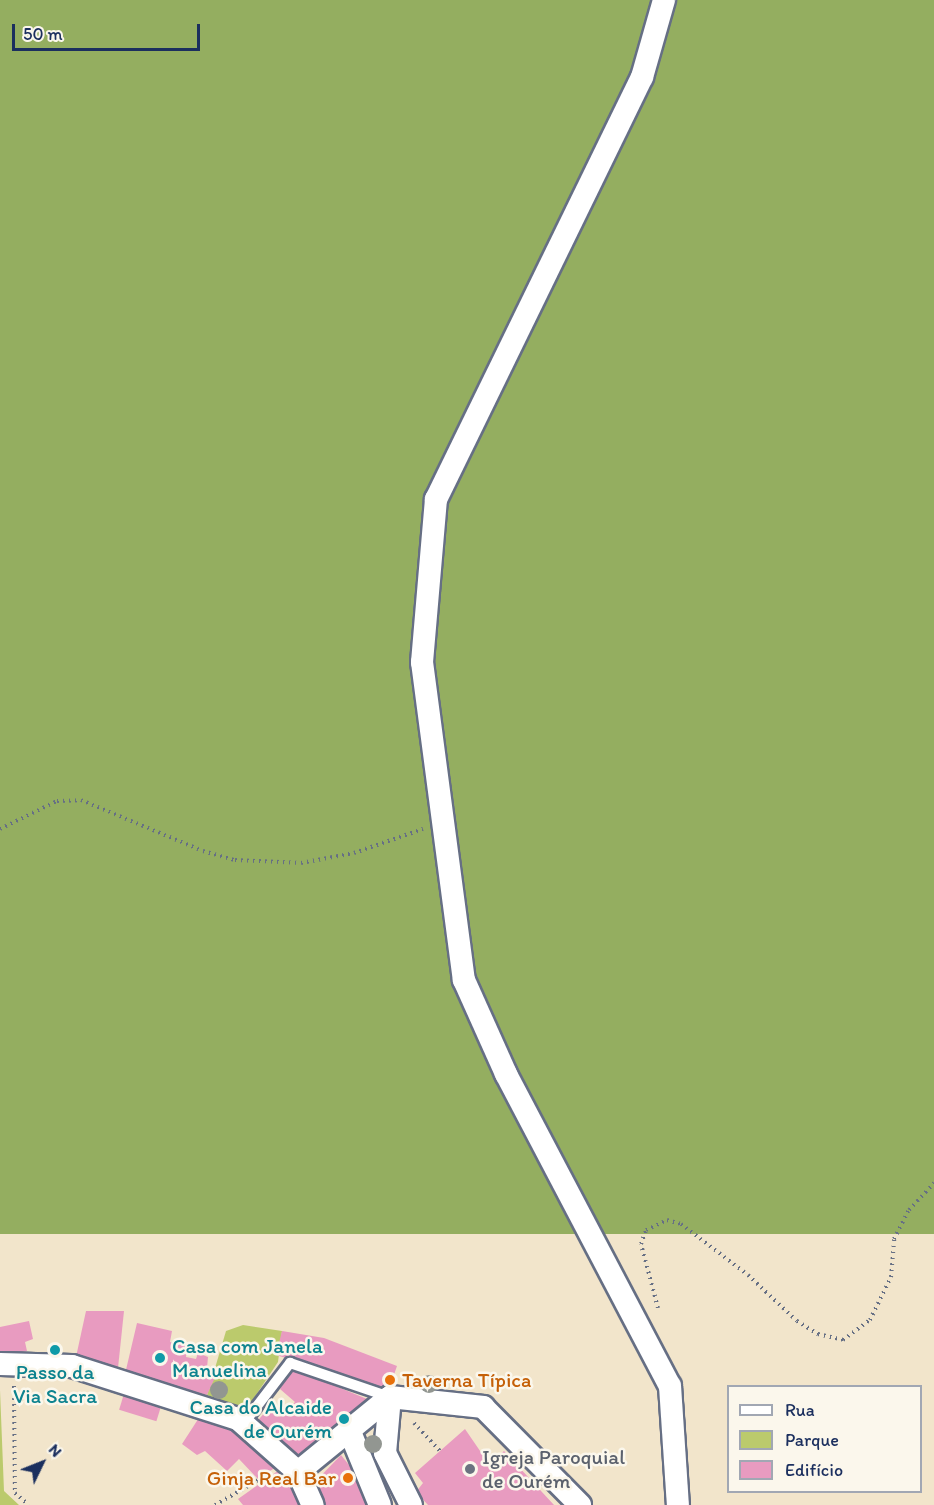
<!DOCTYPE html>
<meta charset="utf-8">
<style>
body{margin:0}
#map{position:relative;width:934px;height:1505px;overflow:hidden;background:#f2e5cb;font-family:Itim,sans-serif}
div>[style]{position:absolute}
.green>*{inset:0;background:#bbca6c}
.forest>*{inset:0;background:#94ae60;transform-origin:0 0}
.building>*{inset:0;background:#e89bc0;transform-origin:0 0}
.path>*{height:4px;margin-top:-2px;transform-origin:0;background:repeating-linear-gradient(90deg,#666f84 0 1.5px,transparent 0 6px)}
.roads{filter:drop-shadow(2px 0 #666f84) drop-shadow(-2px 0 #666f84) drop-shadow(0 2px #666f84) drop-shadow(0 -2px #666f84)}
.service>*{height:10px;margin:-5px;padding:0 5px;transform-origin:5px;border-radius:5px;background:#fff}
.minor>*{height:22px;margin:-11px;padding:0 11px;transform-origin:11px;border-radius:11px;background:#fff}
.trees>*{width:18px;height:18px;margin:-9px;border-radius:50%;background:#929691}
.dots>*{width:16px;height:16px;translate:-50% -50%;box-sizing:border-box;border:3px solid #fbf7ec;border-radius:50%}
span{translate:-50% -50%;white-space:nowrap;text-align:center;line-height:1.15;-webkit-text-stroke:5px #fbf7ec;paint-order:stroke}
.culture-label{font-size:21px;color:#0d838f}
.left{translate:0 -50%;text-align:left}
.right{translate:-100% -50%;text-align:right}
.food-label{font-size:21px;color:#c56008}
.worship-label{font-size:21px;color:#5b616d}
.legend{position:absolute;left:727px;top:1385px;width:195px;height:108px;box-sizing:border-box;background:#fbf7ec;border:2px solid #a1a7b3;margin:0;padding:8px 10px;list-style:none;font-size:18px;color:#1b2f5e}
.legend li{display:flex;align-items:center;gap:12px;height:30px}
.legend b{width:30px;border:2px solid #a1a7b3}
.north{position:absolute;left:12px;top:1433px;width:60px;height:60px;-webkit-text-stroke:4px #fbf7ec;paint-order:stroke;rotate:47deg;font-size:16px;font-weight:700;line-height:24px;text-align:center;color:#1b2f5e}
.north::after{content:'';display:block;margin:auto;width:21px;height:27px;background:#1b2f5e;clip-path:polygon(50% 0,100% 100%,50% 72%,0 100%)}
.scale{position:absolute;left:12px;top:24px;width:188px;height:27px;box-sizing:border-box;border:3px solid #1b2f5e;border-top:0;padding-left:8px;font-size:18px;line-height:21px;white-space:nowrap;color:#1b2f5e;-webkit-text-stroke:4px #fbf7ec;paint-order:stroke}
</style>
<div id="map">
<div class="green">
<div style="clip-path:polygon(243px 1325px,282px 1331px,278px 1362px,246px 1410px,207px 1395px,226px 1331px)"></div>
<div style="clip-path:polygon(0 1390px,4px 1491px,19px 1505px,0 1505px)"></div>
</div>
<div class="forest">
<div style="left:0;top:0;width:934px;height:1234px"></div>
</div>
<div class="building">
<div style="clip-path:polygon(86px 1311px,124px 1311px,118px 1368px,76px 1357px)"></div>
<div style="clip-path:polygon(29px 1321px,33px 1339px,25px 1342px,27px 1351px,0 1356px,0 1327px)"></div>
<div style="clip-path:polygon(137px 1323px,172px 1331px,170px 1342px,187px 1345px,186px 1357px,196px 1359px,198px 1353px,208px 1357px,207px 1368px,218px 1371px,207px 1395px,125px 1374px)"></div>
<div style="clip-path:polygon(282px 1331px,324px 1338px,397px 1366px,389px 1389px,276px 1355px)"></div>
<div style="clip-path:polygon(292px 1368px,367px 1399px,344px 1428px,337px 1424px,306px 1456px,291px 1457px,253px 1426px,268px 1409px,280px 1417px,295px 1402px,280px 1389px)"></div>
<div style="left:127px;top:1384px;width:39px;height:27px;rotate:17deg"></div>
<div style="clip-path:polygon(204px 1410px,233px 1422px,282px 1463px,258px 1479px,239px 1459px,227px 1471px,205px 1451px,197px 1455px,182px 1444px)"></div>
<div style="clip-path:polygon(465px 1429px,489px 1464px,504px 1451px,554px 1505px,428px 1505px,416px 1492px,423px 1483px,415px 1473px)"></div>
<div style="clip-path:polygon(341px 1455px,361px 1480px,371px 1505px,320px 1505px,310px 1487px)"></div>
<div style="clip-path:polygon(282px 1468px,306px 1505px,243px 1505px,238px 1499px)"></div>
</div>
<div class="path">
<div style="left:0;top:829px;width:64px;rotate:-26.2deg"></div>
<div style="left:57px;top:801px;width:24px;rotate:-2deg"></div>
<div style="left:81px;top:800px;width:132px;rotate:22.7deg"></div>
<div style="left:203px;top:851px;width:33px;rotate:16deg"></div>
<div style="left:235px;top:860px;width:66px;rotate:2.6deg"></div>
<div style="left:301px;top:863px;width:54px;rotate:-10.7deg"></div>
<div style="left:354px;top:853px;width:73px;rotate:-19.2deg"></div>
<div style="left:658px;top:1308px;width:66px;rotate:-104.9deg"></div>
<div style="left:641px;top:1244px;width:15px;rotate:-70deg"></div>
<div style="left:646px;top:1230px;width:23px;rotate:-25deg"></div>
<div style="left:667px;top:1220px;width:15px;rotate:16deg"></div>
<div style="left:681px;top:1224px;width:84px;rotate:37.3deg"></div>
<div style="left:748px;top:1275px;width:67px;rotate:43.2deg"></div>
<div style="left:797px;top:1321px;width:25px;rotate:32deg"></div>
<div style="left:818px;top:1334px;width:26px;rotate:13deg"></div>
<div style="left:843px;top:1340px;width:34px;rotate:-37deg"></div>
<div style="left:870px;top:1320px;width:48px;rotate:-64deg"></div>
<div style="left:891px;top:1277px;width:38px;rotate:-85deg"></div>
<div style="left:894px;top:1239px;width:33px;rotate:-63deg"></div>
<div style="left:909px;top:1210px;width:37px;rotate:-47deg"></div>
<div style="left:14px;top:1386px;width:107px;rotate:89.5deg"></div>
<div style="left:15px;top:1493px;width:18px;rotate:41deg"></div>
<div style="left:414px;top:1423px;width:38px;rotate:47deg"></div>
<div style="left:215px;top:1505px;width:60px;rotate:-30deg"></div>
</div>
<div class="roads">
<div class="service">
<div style="left:244px;top:1423px;width:76px;rotate:-52.5deg"></div>
<div style="left:290px;top:1363px;width:106px;rotate:18.8deg"></div>
</div>
<div class="minor">
<div style="left:664px;top:0;width:80px;rotate:105.9deg"></div>
<div style="left:642px;top:77px;width:470px;rotate:116deg"></div>
<div style="left:436px;top:499px;width:164px;rotate:94.9deg"></div>
<div style="left:422px;top:662px;width:321px;rotate:82.5deg"></div>
<div style="left:464px;top:980px;width:103px;rotate:65.9deg"></div>
<div style="left:506px;top:1074px;width:352px;rotate:62.3deg"></div>
<div style="left:670px;top:1386px;width:119px;rotate:86.2deg"></div>
<div style="left:0;top:1364px;width:72px;rotate:1.6deg"></div>
<div style="left:72px;top:1366px;width:174px;rotate:17.7deg"></div>
<div style="left:238px;top:1419px;width:80px;rotate:41.5deg"></div>
<div style="left:298px;top:1472px;width:36px;rotate:66deg"></div>
<div style="left:390px;top:1397px;width:94px;rotate:6.1deg"></div>
<div style="left:483px;top:1407px;width:138px;rotate:45.3deg"></div>
<div style="left:390px;top:1397px;width:56px;rotate:95.1deg"></div>
<div style="left:385px;top:1453px;width:58px;rotate:63.4deg"></div>
<div style="left:350px;top:1432px;width:79px;rotate:67.7deg"></div>
<div style="left:298px;top:1472px;width:119px;rotate:-39.2deg"></div>
</div>
</div>
<div class="trees">
<div style="left:429px;top:1384px"></div>
<div style="left:219px;top:1390px"></div>
<div style="left:373px;top:1444px"></div>
</div>
<div class="dots">
<div style="left:55px;top:1350px;background:#0f9aa8"></div>
<div style="left:160px;top:1358px;background:#0f9aa8"></div>
<div style="left:390px;top:1380px;background:#e8710a"></div>
<div style="left:344px;top:1419px;background:#0f9aa8"></div>
<div style="left:470px;top:1469px;background:#6b7280"></div>
<div style="left:348px;top:1478px;background:#e8710a"></div>
</div>
<div class="culture-label">
<span class="left" style="left:172px;top:1358px">Casa com Janela<br>Manuelina</span>
<span style="left:55px;top:1384px">Passo da<br>Via Sacra</span>
<span class="right" style="left:332px;top:1419px">Casa do Alcaide<br>de Ourém</span>
</div>
<div class="food-label">
<span class="left" style="left:402px;top:1380px">Taverna Típica</span>
<span class="right" style="left:336px;top:1478px">Ginja Real Bar</span>
</div>
<div class="worship-label">
<span class="left" style="left:482px;top:1469px">Igreja Paroquial<br>de Ourém</span>
</div>
<ul class="legend">
<li><b style="height:8px;background:#fff"></b>Rua</li>
<li><b style="height:16px;background:#bbca6c"></b>Parque</li>
<li><b style="height:16px;background:#e89bc0"></b>Edifício</li>
</ul>
<div class="north">N</div>
<div class="scale">50 m</div>
</div>
